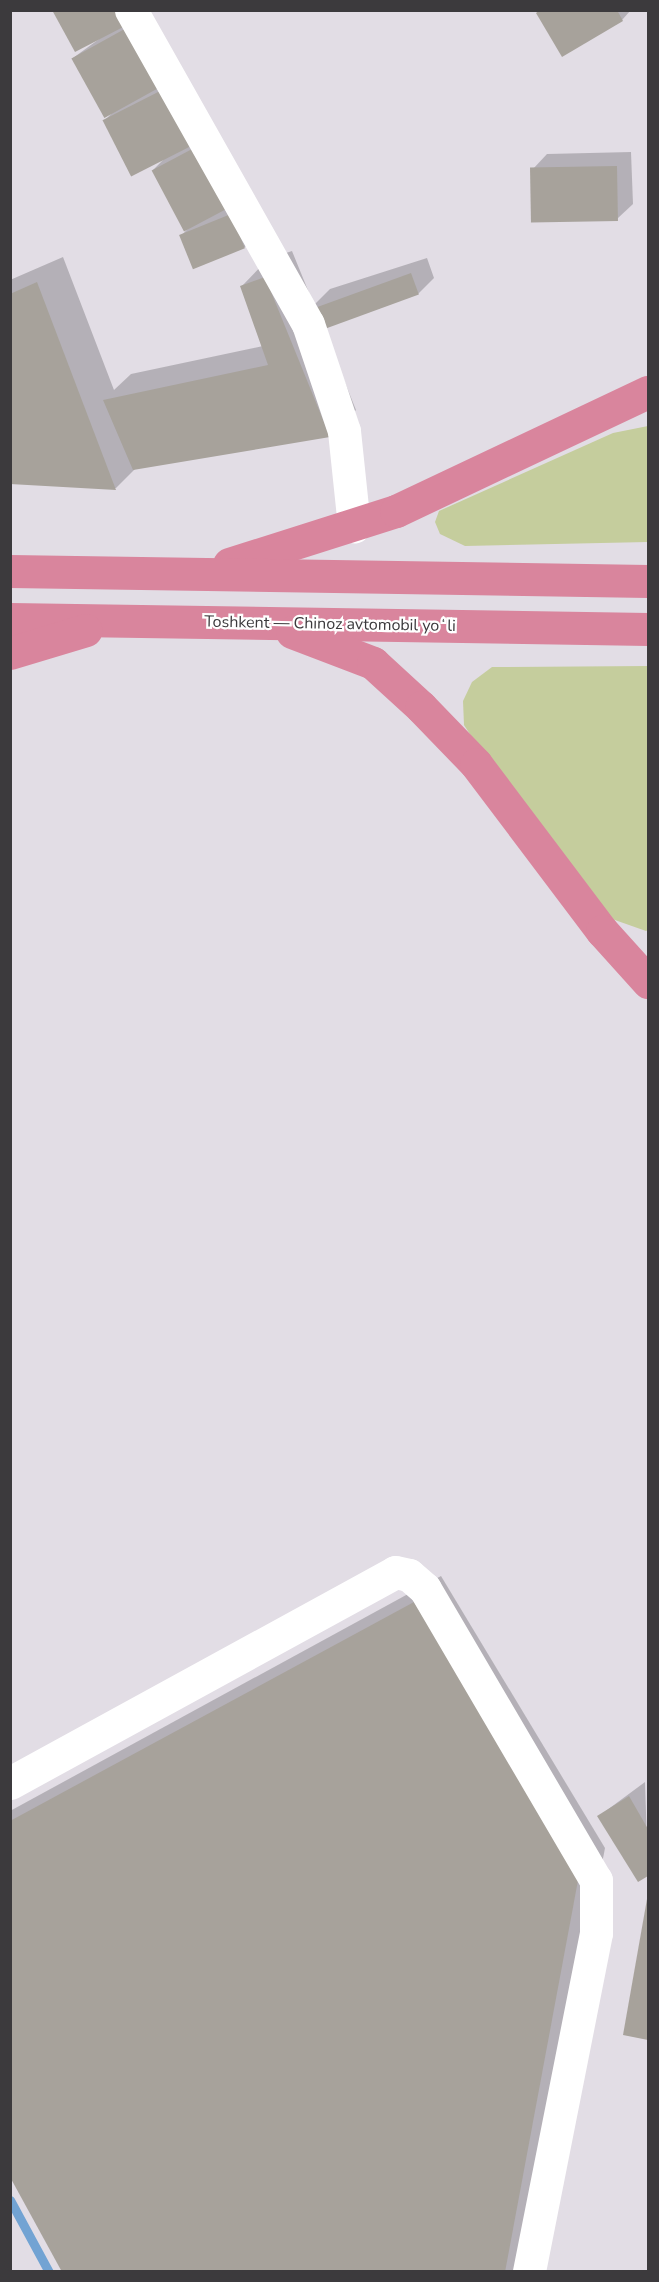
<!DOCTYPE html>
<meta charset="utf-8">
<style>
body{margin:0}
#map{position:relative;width:659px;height:2282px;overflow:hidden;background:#e2dde5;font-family:"Nunito Sans",sans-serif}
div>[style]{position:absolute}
.green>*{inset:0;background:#c5cd9d}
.shadow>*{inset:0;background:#0003}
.stream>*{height:9px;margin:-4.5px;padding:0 4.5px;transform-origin:4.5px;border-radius:4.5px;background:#72a3d3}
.building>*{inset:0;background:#a7a29b;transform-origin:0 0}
.street>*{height:33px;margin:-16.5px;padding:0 16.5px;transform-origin:16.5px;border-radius:16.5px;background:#fff}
.highway>*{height:33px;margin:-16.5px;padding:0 16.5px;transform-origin:16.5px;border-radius:16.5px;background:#d9859d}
span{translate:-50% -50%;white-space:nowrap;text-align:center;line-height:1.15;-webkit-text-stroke:4.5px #fff;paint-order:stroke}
.street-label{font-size:16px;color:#3c3a3d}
.frame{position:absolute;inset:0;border:12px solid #3c3a3d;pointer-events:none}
</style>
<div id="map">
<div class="green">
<div style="clip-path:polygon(648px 426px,648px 542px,465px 546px,440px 534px,435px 522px,439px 511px,613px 433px)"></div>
<div style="clip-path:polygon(648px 666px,648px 930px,646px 931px,612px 919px,477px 745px,464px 725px,463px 701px,472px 682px,492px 667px)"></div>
</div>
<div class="shadow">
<div style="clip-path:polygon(139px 10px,260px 231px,245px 247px,194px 268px,181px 236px,196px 220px,153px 170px,164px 159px,104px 121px,115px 110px,73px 58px)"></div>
<div style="clip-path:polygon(540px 10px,631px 10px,622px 20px)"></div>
<div style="clip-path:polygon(631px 152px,633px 204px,617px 219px,532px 170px,547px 154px)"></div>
<div style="clip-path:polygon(292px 251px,314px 305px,330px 289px,427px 258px,434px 278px,418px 294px,322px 325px,356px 410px,329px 436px,136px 468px,116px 488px,10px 483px,10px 280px,63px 257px,114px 390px,131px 374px,263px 346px,242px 286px,268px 259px)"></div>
<div style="clip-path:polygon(441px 1576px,605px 1848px,524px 2272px,64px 2272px,10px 2173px,10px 1811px)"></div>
<div style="clip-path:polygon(645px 1782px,648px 1874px,639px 1880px,599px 1816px)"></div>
<div style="clip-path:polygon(648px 1901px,648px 2038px,625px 2034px)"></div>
</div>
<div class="stream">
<div style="left:10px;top:2200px;width:82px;rotate:61.6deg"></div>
</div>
<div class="building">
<div style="clip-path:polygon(52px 10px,120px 10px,127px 25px,75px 52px)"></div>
<div style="clip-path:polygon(540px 10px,617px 10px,623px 21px,562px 57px,536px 13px)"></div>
<div style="left:130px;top:26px;width:68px;height:67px;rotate:61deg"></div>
<div style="left:164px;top:89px;width:63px;height:69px;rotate:63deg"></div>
<div style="left:194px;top:148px;width:69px;height:48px;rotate:62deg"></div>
<div style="left:617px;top:166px;width:55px;height:87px;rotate:89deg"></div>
<div style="left:231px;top:214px;width:37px;height:56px;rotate:68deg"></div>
<div style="left:411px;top:273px;width:23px;height:104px;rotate:70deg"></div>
<div style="clip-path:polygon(265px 277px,330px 437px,133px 470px,103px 400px,268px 365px,240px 286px)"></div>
<div style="clip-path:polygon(37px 282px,116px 490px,10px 484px,10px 294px)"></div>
<div style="clip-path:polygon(414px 1602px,579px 1875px,505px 2272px,62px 2272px,10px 2177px,10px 1821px)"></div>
<div style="clip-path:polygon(629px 1796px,648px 1829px,648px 1876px,638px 1882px,597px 1816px)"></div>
<div style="clip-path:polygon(647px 1899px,648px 1899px,648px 2040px,623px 2035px)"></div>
</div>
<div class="street">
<div style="left:131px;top:10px;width:360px;rotate:60.6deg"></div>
<div style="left:308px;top:324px;width:113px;rotate:71.4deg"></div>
<div style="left:344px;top:431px;width:96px;rotate:84deg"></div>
<div style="left:10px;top:1783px;width:439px;rotate:-28.7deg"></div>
<div style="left:395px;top:1572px;width:14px;rotate:12deg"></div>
<div style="left:409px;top:1575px;width:21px;rotate:41deg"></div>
<div style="left:425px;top:1589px;width:338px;rotate:59.6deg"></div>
<div style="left:596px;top:1880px;width:53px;rotate:90deg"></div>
<div style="left:596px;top:1933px;width:346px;rotate:101.2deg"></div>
</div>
<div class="highway">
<div style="left:229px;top:564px;width:175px;rotate:-17.6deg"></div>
<div style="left:396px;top:511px;width:279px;rotate:-25.3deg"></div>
<div style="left:10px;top:571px;width:638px;rotate:0.9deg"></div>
<div style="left:10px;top:619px;width:638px;rotate:0.9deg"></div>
<div style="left:292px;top:632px;width:87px;rotate:20.9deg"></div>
<div style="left:373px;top:663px;width:65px;rotate:42.5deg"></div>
<div style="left:421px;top:707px;width:79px;rotate:46deg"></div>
<div style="left:476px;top:764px;width:209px;rotate:53deg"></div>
<div style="left:602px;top:931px;width:69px;rotate:48deg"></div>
<div style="left:10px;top:653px;width:79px;rotate:-16.8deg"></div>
</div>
<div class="street-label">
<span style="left:330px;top:624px;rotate:1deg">Toshkent — Chinoz avtomobil yoʻli</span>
</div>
<div class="frame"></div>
</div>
